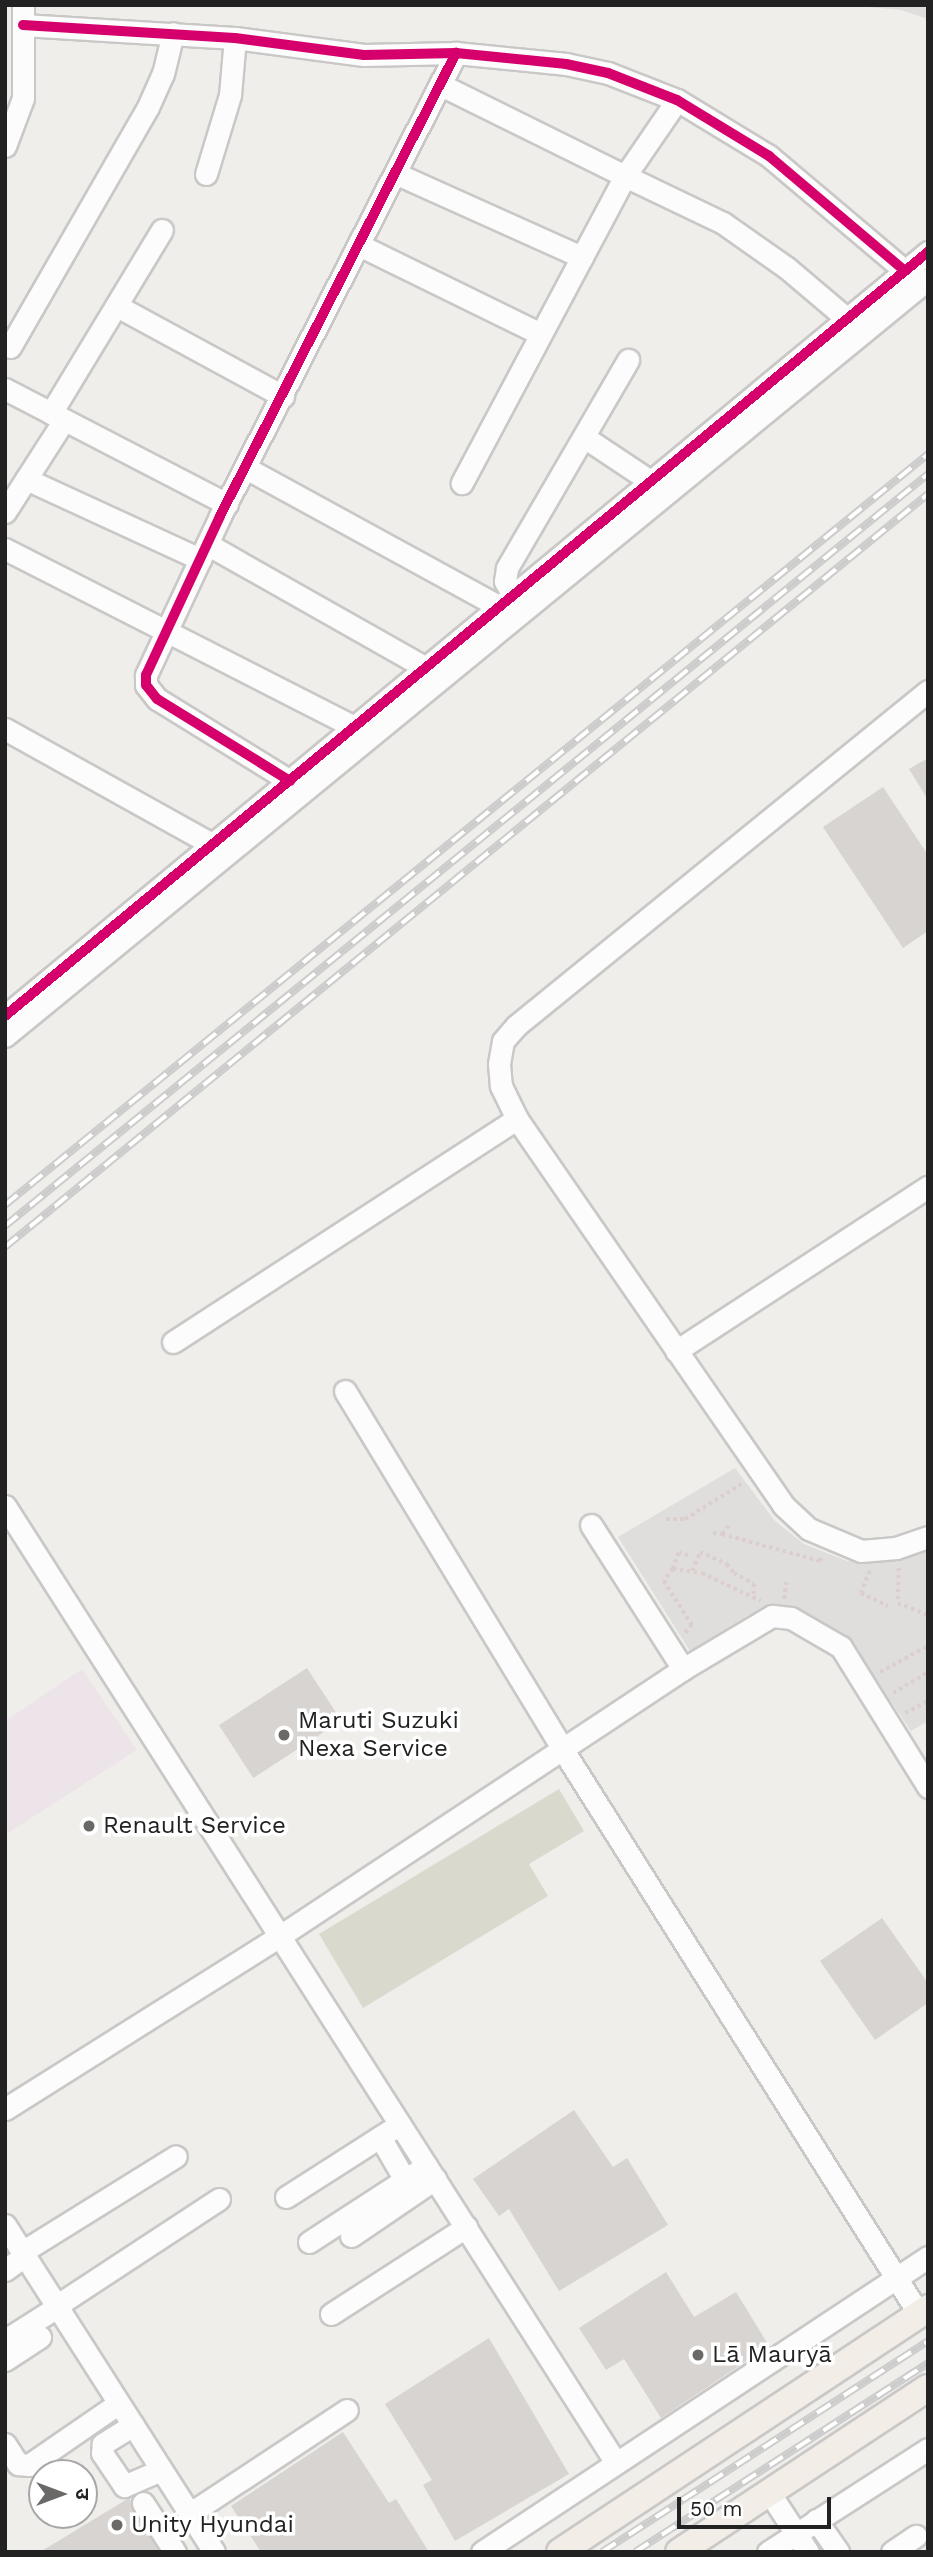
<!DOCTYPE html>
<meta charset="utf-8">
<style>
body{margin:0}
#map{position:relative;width:933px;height:2557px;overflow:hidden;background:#f0eeeb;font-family:"Work Sans","Noto Sans Devanagari",sans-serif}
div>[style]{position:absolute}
.residential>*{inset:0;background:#dfdedc}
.industrial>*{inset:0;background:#ede4e9}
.construction>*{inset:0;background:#d9d9cd}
.building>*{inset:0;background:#d7d4d2;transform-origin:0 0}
.path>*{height:3.5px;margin-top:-1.75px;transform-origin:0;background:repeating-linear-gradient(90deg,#dccecd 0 3.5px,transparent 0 7px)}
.roads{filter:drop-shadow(2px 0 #c9c8c7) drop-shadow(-2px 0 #c9c8c7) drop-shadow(0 2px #c9c8c7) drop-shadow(0 -2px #c9c8c7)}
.minor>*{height:21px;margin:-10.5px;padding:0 10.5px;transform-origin:10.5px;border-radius:10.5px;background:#fdfcfc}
.major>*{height:26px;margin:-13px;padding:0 13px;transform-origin:13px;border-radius:13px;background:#f3ede7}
.rail>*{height:8px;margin-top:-4px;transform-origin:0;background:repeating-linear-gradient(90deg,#fff 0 16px,#ccc 0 32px);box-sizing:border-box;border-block:2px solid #ccc}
.cycleway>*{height:10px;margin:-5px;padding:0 5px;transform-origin:5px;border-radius:5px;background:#d6006c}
.dots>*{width:19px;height:19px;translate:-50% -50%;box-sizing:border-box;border:4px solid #fff;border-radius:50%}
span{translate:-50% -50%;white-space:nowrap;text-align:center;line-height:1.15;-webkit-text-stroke:7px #fff;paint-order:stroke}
.poi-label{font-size:24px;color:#222}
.left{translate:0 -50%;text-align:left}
.frame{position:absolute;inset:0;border:7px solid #222;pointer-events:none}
.north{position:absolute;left:28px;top:2459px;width:70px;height:70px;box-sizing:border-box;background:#fff;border:2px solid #a7a7a7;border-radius:50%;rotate:90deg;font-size:19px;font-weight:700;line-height:28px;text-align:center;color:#222}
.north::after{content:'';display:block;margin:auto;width:24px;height:32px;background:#6a6968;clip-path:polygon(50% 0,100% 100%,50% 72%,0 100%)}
.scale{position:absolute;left:677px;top:2497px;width:154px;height:32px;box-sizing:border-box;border:4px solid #222;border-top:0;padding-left:9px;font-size:21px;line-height:24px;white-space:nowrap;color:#222;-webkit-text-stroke:5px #fff;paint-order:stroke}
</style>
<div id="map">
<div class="residential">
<div style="clip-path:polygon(844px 5px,928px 5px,928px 19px,901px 10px)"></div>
<div style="clip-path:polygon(735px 1468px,775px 1521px,804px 1544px,847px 1561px,888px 1562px,928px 1550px,928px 1721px,911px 1731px,855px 1648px,836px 1630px,798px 1612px,775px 1608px,750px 1614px,690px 1651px,618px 1537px)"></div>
</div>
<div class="industrial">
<div style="clip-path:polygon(82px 1669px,137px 1750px,5px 1835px,5px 1721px)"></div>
</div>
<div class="construction">
<div style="clip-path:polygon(559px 1789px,584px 1831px,529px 1864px,548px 1896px,363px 2008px,319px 1934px)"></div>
</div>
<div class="building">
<div style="clip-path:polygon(928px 758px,928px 800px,909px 769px)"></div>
<div style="clip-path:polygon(883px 787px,928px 855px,928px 931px,903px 948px,823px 827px)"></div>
<div style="left:307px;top:1668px;width:63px;height:105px;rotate:57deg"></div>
<div style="clip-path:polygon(882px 1918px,928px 1983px,928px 2003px,875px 2040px,820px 1961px)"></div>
<div style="clip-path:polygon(574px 2110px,613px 2167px,627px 2158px,668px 2225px,559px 2291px,509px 2209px,499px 2216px,473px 2179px)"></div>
<div style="clip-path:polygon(666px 2272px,694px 2317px,736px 2292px,769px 2346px,661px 2418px,624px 2359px,606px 2370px,579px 2328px)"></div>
<div style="clip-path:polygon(489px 2338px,569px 2474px,455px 2541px,423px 2485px,432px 2480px,385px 2404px)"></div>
<div style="clip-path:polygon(343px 2432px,389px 2503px,396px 2499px,429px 2552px,261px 2552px,231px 2506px)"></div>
<div style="clip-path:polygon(129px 2498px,159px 2552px,40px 2552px)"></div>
</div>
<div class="path">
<div style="left:666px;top:1519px;width:19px"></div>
<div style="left:685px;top:1519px;width:68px;rotate:-31.8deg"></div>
<div style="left:713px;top:1533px;width:9px;rotate:6deg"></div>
<div style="left:722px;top:1534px;width:11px;rotate:-52deg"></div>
<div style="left:722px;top:1534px;width:102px;rotate:15.4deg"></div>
<div style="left:820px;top:1561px;width:7px;rotate:-63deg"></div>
<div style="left:688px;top:1556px;width:9px;rotate:-162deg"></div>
<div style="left:679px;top:1553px;width:17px;rotate:111deg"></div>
<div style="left:673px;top:1569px;width:29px;rotate:8deg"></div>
<div style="left:702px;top:1573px;width:65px;rotate:25.4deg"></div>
<div style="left:899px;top:1568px;width:35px;rotate:92deg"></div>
<div style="left:898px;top:1603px;width:32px;rotate:22deg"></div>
<div style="left:673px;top:1569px;width:15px;rotate:127deg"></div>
<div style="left:664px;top:1581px;width:52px;rotate:57.5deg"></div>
<div style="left:692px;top:1625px;width:11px;rotate:128deg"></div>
<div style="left:692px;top:1571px;width:21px;rotate:-67deg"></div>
<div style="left:700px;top:1552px;width:30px;rotate:24deg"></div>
<div style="left:727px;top:1564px;width:11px;rotate:52deg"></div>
<div style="left:734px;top:1573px;width:23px;rotate:29deg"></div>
<div style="left:754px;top:1584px;width:12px;rotate:90deg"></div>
<div style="left:870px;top:1571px;width:24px;rotate:112deg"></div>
<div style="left:861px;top:1593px;width:30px;rotate:26deg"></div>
<div style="left:784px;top:1599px;width:17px;rotate:-83deg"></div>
<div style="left:880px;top:1672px;width:55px;rotate:-28.4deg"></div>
<div style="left:893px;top:1693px;width:41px;rotate:-31deg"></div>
<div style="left:905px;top:1713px;width:26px;rotate:-28deg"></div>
</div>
<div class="roads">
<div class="minor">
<div style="left:23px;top:25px;width:212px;rotate:3.5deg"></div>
<div style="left:235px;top:38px;width:130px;rotate:7.5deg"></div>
<div style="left:364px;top:55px;width:92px;rotate:-1.2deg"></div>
<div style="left:456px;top:53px;width:111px;rotate:5.7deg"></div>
<div style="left:566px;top:64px;width:43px;rotate:12.1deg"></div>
<div style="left:608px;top:73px;width:74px;rotate:21.4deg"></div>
<div style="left:677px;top:100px;width:108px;rotate:31.3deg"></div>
<div style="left:769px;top:156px;width:177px;rotate:40.2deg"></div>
<div style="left:441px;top:85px;width:205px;rotate:26.3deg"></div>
<div style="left:625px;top:176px;width:348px;rotate:118deg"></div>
<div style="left:677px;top:100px;width:92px;rotate:124.4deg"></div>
<div style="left:625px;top:176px;width:109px;rotate:25.6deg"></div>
<div style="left:723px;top:223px;width:78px;rotate:35.1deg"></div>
<div style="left:787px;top:268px;width:77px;rotate:40.3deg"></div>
<div style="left:5px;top:146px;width:51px;rotate:-69.4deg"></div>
<div style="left:23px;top:98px;width:93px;rotate:-90deg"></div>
<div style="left:206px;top:174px;width:83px;rotate:-73.1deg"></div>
<div style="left:230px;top:95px;width:57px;rotate:-85deg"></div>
<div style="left:397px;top:174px;width:203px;rotate:24.2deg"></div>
<div style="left:361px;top:246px;width:200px;rotate:26.1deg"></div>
<div style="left:117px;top:306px;width:189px;rotate:28.5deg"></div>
<div style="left:10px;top:347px;width:277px;rotate:-60.1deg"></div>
<div style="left:148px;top:107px;width:36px;rotate:-66deg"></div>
<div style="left:163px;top:74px;width:42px;rotate:-76.3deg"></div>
<div style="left:5px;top:389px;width:250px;rotate:27.4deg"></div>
<div style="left:51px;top:413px;width:214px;rotate:-58.8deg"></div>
<div style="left:584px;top:437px;width:79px;rotate:33.7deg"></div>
<div style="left:246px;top:468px;width:290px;rotate:28.7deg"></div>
<div style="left:26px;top:479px;width:192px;rotate:24.7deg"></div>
<div style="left:5px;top:512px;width:109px;rotate:-57.3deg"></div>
<div style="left:207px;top:544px;width:252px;rotate:29.5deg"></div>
<div style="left:5px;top:549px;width:393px;rotate:27deg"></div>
<div style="left:513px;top:596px;width:17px;rotate:-118deg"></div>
<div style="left:505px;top:581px;width:13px;rotate:-81deg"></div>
<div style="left:507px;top:568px;width:241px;rotate:-59.8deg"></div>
<div style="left:928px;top:691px;width:531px;rotate:140.89deg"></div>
<div style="left:516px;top:1026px;width:20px;rotate:131deg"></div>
<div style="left:503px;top:1041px;width:23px;rotate:100deg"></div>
<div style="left:499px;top:1064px;width:22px;rotate:85deg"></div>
<div style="left:501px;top:1086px;width:37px;rotate:64deg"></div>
<div style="left:517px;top:1119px;width:469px;rotate:55.4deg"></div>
<div style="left:783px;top:1505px;width:35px;rotate:43deg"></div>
<div style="left:809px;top:1529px;width:56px;rotate:22.9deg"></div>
<div style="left:861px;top:1551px;width:35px;rotate:-5deg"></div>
<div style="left:896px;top:1548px;width:34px;rotate:-19deg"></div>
<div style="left:5px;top:729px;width:237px;rotate:29.1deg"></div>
<div style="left:290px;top:781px;width:156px;rotate:-148.3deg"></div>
<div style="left:157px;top:699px;width:18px;rotate:-128deg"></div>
<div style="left:146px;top:685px;width:10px;rotate:-90deg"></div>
<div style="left:146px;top:675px;width:175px;rotate:-65deg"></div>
<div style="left:220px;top:516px;width:520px;rotate:-62.99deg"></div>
<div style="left:5px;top:1016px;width:1198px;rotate:-39.62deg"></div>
<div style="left:5px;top:1036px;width:1194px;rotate:-39.36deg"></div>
<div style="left:173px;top:1342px;width:410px;rotate:-33deg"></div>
<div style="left:676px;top:1351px;width:301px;rotate:-33.1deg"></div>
<div style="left:345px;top:1391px;width:420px;rotate:58.7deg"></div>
<div style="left:563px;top:1750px;width:667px;rotate:57.74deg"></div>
<div style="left:5px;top:1506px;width:1135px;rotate:57.44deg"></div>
<div style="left:591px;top:1525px;width:171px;rotate:57.4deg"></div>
<div style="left:5px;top:2109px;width:325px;rotate:-32.2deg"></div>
<div style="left:280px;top:1936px;width:483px;rotate:-33.5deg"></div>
<div style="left:683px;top:1669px;width:104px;rotate:-30.8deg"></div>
<div style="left:772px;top:1616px;width:19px;rotate:6deg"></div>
<div style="left:791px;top:1618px;width:58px;rotate:30.1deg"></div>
<div style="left:841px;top:1647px;width:165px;rotate:58.1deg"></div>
<div style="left:380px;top:2137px;width:50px;rotate:59.8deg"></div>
<div style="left:286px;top:2197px;width:135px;rotate:-32.6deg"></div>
<div style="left:5px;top:2225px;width:388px;rotate:57.4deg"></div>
<div style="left:351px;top:2236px;width:102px;rotate:-34.2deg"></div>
<div style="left:309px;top:2242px;width:140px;rotate:-33deg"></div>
<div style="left:22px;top:2252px;width:181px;rotate:-31.9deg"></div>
<div style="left:5px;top:2270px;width:24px;rotate:-36deg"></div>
<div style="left:56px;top:2306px;width:195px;rotate:-33.3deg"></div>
<div style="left:331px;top:2314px;width:161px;rotate:-32.8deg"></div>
<div style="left:5px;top:2340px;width:62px;rotate:-32.4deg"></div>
<div style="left:5px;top:2360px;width:42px;rotate:-33.3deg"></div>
<div style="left:133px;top:2425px;width:36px;rotate:148deg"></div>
<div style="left:103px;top:2444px;width:9px;rotate:96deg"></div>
<div style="left:102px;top:2453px;width:40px;rotate:56deg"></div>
<div style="left:124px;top:2486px;width:40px;rotate:-23.4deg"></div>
<div style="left:5px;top:2444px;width:24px;rotate:57deg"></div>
<div style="left:18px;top:2464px;width:11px;rotate:5deg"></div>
<div style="left:29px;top:2465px;width:109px;rotate:-34.6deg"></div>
<div style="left:769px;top:2492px;width:72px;rotate:57deg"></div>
<div style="left:143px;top:2503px;width:59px;rotate:56.9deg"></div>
<div style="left:189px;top:2514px;width:189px;rotate:-33.4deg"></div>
<div style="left:816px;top:2520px;width:39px;rotate:55deg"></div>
<div style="left:482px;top:2552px;width:535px;rotate:-33.48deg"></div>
<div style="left:768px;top:2552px;width:190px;rotate:-32.8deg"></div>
<div style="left:892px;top:2552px;width:29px;rotate:-34deg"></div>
</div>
<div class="major">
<div style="left:560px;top:2552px;width:442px;rotate:-33.5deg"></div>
<div style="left:679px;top:2552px;width:298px;rotate:-33.4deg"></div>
</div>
</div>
<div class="rail">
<div style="left:5px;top:1205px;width:1190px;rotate:-39.13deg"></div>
<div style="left:5px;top:1226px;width:1191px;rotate:-39.17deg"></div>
<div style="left:5px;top:1247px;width:1191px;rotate:-39.21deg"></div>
<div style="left:602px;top:2552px;width:388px;rotate:-32.9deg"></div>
<div style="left:635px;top:2552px;width:349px;rotate:-32.8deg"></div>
</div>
<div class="cycleway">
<div style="left:23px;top:25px;width:212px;rotate:3.5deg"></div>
<div style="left:235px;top:38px;width:130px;rotate:7.5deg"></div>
<div style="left:364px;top:55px;width:92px;rotate:-1.2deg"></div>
<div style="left:456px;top:53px;width:111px;rotate:5.7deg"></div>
<div style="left:566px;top:64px;width:43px;rotate:12.1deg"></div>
<div style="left:608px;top:73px;width:74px;rotate:21.4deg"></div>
<div style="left:677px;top:100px;width:108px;rotate:31.3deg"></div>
<div style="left:769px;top:156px;width:177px;rotate:40.2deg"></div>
<div style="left:290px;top:781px;width:156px;rotate:-148.3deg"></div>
<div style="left:157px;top:699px;width:18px;rotate:-128deg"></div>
<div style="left:146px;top:685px;width:10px;rotate:-90deg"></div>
<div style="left:146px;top:675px;width:175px;rotate:-65deg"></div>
<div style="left:220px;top:516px;width:520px;rotate:-62.99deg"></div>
<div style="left:5px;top:1016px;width:1198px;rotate:-39.62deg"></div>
</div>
<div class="dots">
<div style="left:284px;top:1735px;background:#6a6968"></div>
<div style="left:89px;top:1826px;background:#6a6968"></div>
<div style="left:698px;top:2355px;background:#6a6968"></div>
<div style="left:117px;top:2525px;background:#6a6968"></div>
</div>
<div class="poi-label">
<span class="left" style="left:298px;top:1735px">Maruti Suzuki<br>Nexa Service</span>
<span class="left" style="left:103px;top:1826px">Renault Service</span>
<span class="left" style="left:712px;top:2355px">Lā Mauryā</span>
<span class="left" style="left:131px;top:2525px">Unity Hyundai</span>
</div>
<div class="frame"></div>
<div class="north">उ</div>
<div class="scale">50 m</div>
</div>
